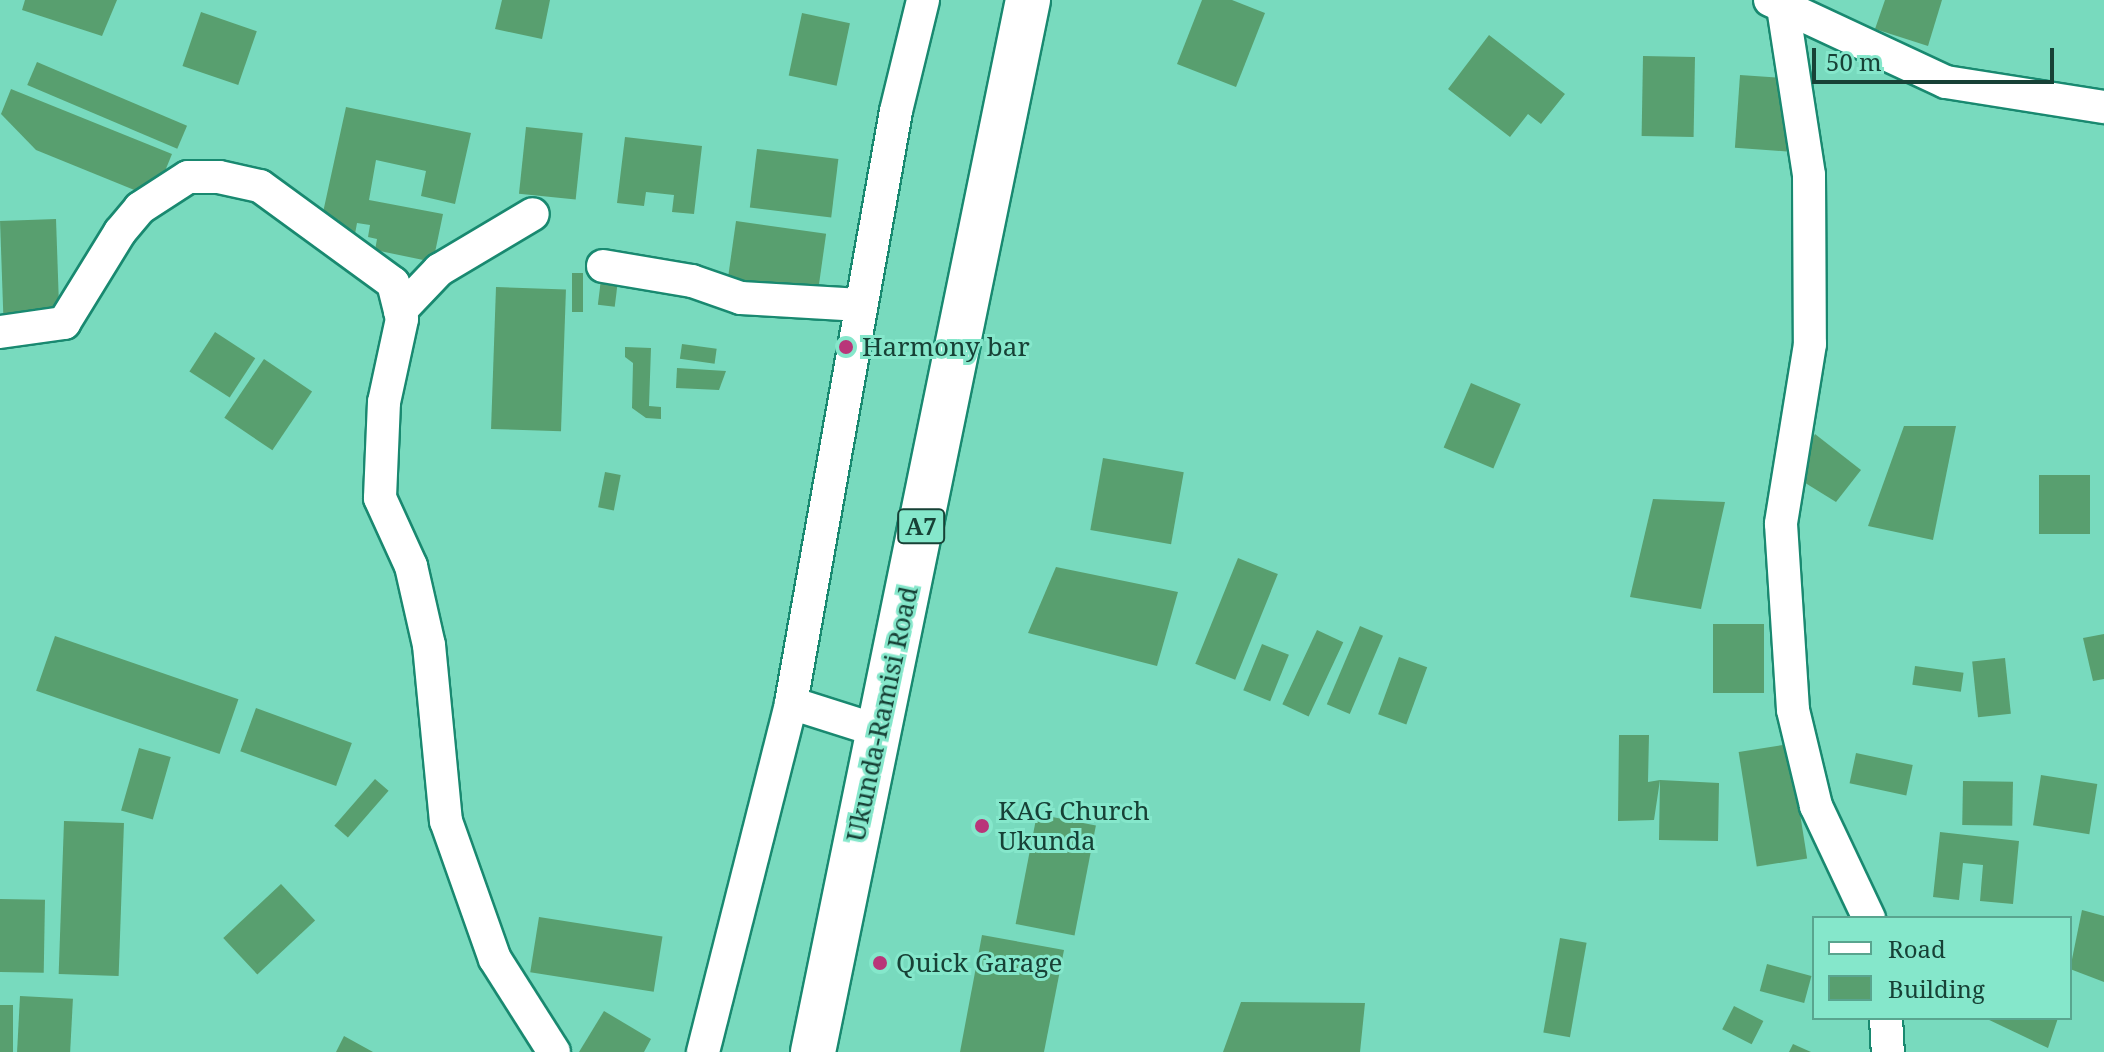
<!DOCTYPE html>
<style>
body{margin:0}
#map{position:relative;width:2104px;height:1052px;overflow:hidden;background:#78dabe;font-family:"Noto Serif",serif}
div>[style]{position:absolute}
.building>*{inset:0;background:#589f6f;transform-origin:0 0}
.roads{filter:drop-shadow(2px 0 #198970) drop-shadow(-2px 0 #198970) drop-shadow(0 2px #198970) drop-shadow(0 -2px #198970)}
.minor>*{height:32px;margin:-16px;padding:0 16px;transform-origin:16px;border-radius:16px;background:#fff}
.trunk>*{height:44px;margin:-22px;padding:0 22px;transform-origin:22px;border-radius:22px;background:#fff}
.dots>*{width:22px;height:22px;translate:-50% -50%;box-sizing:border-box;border:4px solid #85e7cb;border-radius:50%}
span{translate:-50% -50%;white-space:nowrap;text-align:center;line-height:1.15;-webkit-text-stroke:6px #85e7cb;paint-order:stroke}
.shield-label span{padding:2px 6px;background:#85e7cb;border:2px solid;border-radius:6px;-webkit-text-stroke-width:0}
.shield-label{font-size:24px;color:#174136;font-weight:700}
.poi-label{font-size:26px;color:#174136}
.left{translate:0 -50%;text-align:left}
.street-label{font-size:26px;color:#174136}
.legend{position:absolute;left:1812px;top:916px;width:260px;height:104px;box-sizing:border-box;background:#85e7cb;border:2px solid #59a58f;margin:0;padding:10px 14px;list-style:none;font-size:24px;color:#174136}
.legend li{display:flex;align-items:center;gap:16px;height:40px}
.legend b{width:40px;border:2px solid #59a58f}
.scale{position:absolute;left:1812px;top:48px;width:242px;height:36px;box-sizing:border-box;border:4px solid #174136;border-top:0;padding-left:10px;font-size:24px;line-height:28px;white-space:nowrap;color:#174136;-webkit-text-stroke:6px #85e7cb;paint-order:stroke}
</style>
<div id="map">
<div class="building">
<div style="clip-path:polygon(25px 0,117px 0,102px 36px,22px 10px)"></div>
<div style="clip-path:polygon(502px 0,550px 0,542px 39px,495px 29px)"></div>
<div style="clip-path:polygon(1202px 0,1232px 0,1265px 13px,1236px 87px,1177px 64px)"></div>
<div style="clip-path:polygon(1885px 0,1942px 0,1928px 46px,1875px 29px)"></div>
<div style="left:201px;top:12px;width:59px;height:57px;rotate:19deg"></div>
<div style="left:802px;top:13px;width:49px;height:64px;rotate:12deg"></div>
<div style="clip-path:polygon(1489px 35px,1565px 94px,1541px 124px,1528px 114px,1510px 137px,1448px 89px)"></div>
<div style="left:1643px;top:56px;width:52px;height:80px;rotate:1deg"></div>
<div style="left:37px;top:62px;width:163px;height:25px;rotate:23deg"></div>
<div style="left:1740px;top:75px;width:52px;height:73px;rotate:4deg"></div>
<div style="clip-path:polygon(11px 89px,172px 154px,154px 198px,36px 150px,1px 114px)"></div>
<div style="clip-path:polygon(346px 107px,471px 133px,455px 204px,421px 196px,426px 171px,376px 160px,369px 200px,443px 214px,433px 262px,375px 250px,377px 239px,368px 237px,370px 225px,357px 223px,355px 234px,337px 231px,339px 220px,322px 217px)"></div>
<div style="left:526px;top:127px;width:57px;height:67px;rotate:6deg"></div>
<div style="clip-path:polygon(625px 137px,702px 146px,694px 214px,672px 212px,674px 195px,646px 192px,644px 206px,617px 203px)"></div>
<div style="left:757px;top:149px;width:82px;height:59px;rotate:7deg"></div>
<div style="left:56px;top:219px;width:98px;height:56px;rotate:88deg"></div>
<div style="left:736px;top:221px;width:91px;height:70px;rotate:8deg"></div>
<div style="left:602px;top:271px;width:17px;height:34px;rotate:7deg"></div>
<div style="left:572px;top:273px;width:11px;height:39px"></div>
<div style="left:496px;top:287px;width:70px;height:142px;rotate:2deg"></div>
<div style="left:215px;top:332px;width:48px;height:47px;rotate:33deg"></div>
<div style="left:682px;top:344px;width:35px;height:15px;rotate:8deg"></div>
<div style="clip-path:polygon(625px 347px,651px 348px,649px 406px,661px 407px,661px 419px,646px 418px,632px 408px,633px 363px,625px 357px)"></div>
<div style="left:264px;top:359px;width:58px;height:71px;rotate:34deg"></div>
<div style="clip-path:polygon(677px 368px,726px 371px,719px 390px,676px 388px)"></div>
<div style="left:1471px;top:383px;width:54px;height:70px;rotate:23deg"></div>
<div style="clip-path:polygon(1904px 426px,1956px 426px,1933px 540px,1868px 526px)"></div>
<div style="clip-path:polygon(1815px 434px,1861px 470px,1836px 502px,1794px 476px)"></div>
<div style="left:1103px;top:458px;width:82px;height:73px;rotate:10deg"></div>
<div style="left:605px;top:472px;width:16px;height:36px;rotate:11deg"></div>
<div style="left:2039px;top:475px;width:51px;height:59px"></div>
<div style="clip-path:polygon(1653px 499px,1725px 502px,1701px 609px,1630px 597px)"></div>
<div style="left:1238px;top:558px;width:43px;height:114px;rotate:22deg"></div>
<div style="clip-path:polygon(1056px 567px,1178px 592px,1157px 666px,1028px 633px)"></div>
<div style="left:1764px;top:624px;width:69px;height:51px;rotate:90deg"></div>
<div style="left:1360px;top:626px;width:25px;height:85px;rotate:23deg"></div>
<div style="left:1317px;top:630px;width:29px;height:82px;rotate:25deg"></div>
<div style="clip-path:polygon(2104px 634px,2104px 679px,2093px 681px,2083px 638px)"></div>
<div style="left:55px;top:636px;width:194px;height:58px;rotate:19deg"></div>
<div style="left:1262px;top:644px;width:29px;height:50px;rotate:22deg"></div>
<div style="left:1399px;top:657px;width:30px;height:61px;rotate:20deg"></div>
<div style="left:2005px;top:658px;width:56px;height:33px;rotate:84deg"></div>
<div style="left:1915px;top:666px;width:49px;height:19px;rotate:8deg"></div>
<div style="left:256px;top:708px;width:102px;height:46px;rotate:20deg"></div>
<div style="clip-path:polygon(1619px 735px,1649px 735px,1648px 782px,1660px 780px,1719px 783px,1718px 841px,1659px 840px,1660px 780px,1654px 820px,1618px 821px)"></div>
<div style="left:1789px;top:744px;width:116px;height:51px;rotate:81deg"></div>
<div style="left:139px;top:748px;width:33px;height:65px;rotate:16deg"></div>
<div style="left:1856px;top:753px;width:58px;height:31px;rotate:12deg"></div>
<div style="left:2041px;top:775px;width:57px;height:51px;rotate:9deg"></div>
<div style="left:375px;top:779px;width:18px;height:62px;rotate:41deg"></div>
<div style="left:1963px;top:781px;width:50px;height:44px;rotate:1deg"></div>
<div style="left:1037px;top:814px;width:60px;height:112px;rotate:11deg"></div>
<div style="left:64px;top:821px;width:60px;height:153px;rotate:2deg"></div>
<div style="clip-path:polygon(1940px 832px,2019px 841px,2013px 904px,1980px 901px,1983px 865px,1963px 863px,1959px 900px,1933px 897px)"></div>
<div style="left:281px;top:884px;width:50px;height:79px;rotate:47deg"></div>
<div style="left:0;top:899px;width:45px;height:73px;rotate:1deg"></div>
<div style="clip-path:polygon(2082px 910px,2104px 916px,2104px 982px,2070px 969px)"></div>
<div style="left:539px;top:917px;width:125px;height:56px;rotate:9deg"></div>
<div style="clip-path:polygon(982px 935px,1064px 950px,1044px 1052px,960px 1052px)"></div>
<div style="left:1560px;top:938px;width:27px;height:96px;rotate:10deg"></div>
<div style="left:1767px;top:964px;width:46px;height:28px;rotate:15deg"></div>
<div style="left:20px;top:996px;width:53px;height:56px;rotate:3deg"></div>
<div style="clip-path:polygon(1241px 1002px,1365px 1003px,1360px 1052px,1223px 1052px)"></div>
<div style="left:0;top:1005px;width:13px;height:47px"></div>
<div style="left:1734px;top:1006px;width:33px;height:26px;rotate:27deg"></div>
<div style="clip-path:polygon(604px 1011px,651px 1039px,644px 1052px,579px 1052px)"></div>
<div style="clip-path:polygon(1985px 1018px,2058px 1018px,2048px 1048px)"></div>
<div style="clip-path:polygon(344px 1036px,373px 1052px,336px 1052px)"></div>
<div style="clip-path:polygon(1793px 1044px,1811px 1052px,1789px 1052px)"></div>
</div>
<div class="roads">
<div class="minor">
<div style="left:1770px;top:0;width:194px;rotate:25deg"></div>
<div style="left:1946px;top:82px;width:160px;rotate:9deg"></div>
<div style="left:1783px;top:7px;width:170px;rotate:81.2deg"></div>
<div style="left:1809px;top:175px;width:169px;rotate:89.7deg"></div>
<div style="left:1810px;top:344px;width:182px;rotate:99.2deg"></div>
<div style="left:1781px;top:524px;width:186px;rotate:86.3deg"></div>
<div style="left:1793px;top:710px;width:99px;rotate:76.5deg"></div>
<div style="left:1816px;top:806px;width:124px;rotate:64.7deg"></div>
<div style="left:603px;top:266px;width:90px;rotate:9.6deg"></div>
<div style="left:692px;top:281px;width:52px;rotate:19.1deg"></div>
<div style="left:741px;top:298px;width:120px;rotate:3.3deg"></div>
<div style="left:400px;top:311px;width:57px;rotate:-46.4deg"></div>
<div style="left:439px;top:270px;width:109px;rotate:-30.8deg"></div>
<div style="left:0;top:332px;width:65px;rotate:-8deg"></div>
<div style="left:64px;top:323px;width:107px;rotate:-58.4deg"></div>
<div style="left:120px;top:232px;width:31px;rotate:-50deg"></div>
<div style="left:140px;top:208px;width:57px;rotate:-32.9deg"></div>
<div style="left:188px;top:177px;width:31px"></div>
<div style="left:219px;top:177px;width:42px;rotate:12.4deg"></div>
<div style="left:260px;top:186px;width:165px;rotate:36.1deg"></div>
<div style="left:393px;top:283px;width:37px;rotate:76deg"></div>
<div style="left:402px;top:319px;width:85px;rotate:102.2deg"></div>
<div style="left:384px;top:402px;width:96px;rotate:92.4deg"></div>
<div style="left:380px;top:498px;width:75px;rotate:65.5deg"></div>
<div style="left:411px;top:566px;width:81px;rotate:77.2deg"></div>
<div style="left:429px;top:645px;width:177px;rotate:84.5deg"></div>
<div style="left:446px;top:821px;width:146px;rotate:70.5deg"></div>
<div style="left:495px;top:959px;width:110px;rotate:57.6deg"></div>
<div style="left:791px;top:703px;width:92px;rotate:17.7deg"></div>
<div style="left:1886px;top:1018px;width:34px;rotate:87deg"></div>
<div style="left:703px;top:1052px;width:360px;rotate:-75.8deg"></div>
<div style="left:791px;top:703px;width:601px;rotate:-79.94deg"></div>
<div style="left:896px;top:111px;width:114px;rotate:-76.3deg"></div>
</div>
<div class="trunk">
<div style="left:813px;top:1052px;width:1074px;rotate:-78.45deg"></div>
</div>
</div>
<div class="dots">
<div style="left:846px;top:347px;background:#b93579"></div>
<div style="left:982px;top:826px;background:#b93579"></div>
<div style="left:880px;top:963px;background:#b93579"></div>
</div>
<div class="shield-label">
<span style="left:921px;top:526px">A7</span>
</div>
<div class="poi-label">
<span class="left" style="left:862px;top:347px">Harmony bar</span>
<span class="left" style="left:998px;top:826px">KAG Church<br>Ukunda</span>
<span class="left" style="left:896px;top:963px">Quick Garage</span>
</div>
<div class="street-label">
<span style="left:882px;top:714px;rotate:-78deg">Ukunda-Ramisi Road</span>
</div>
<ul class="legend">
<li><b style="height:10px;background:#fff"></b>Road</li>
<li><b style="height:22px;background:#589f6f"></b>Building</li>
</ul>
<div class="scale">50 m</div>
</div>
